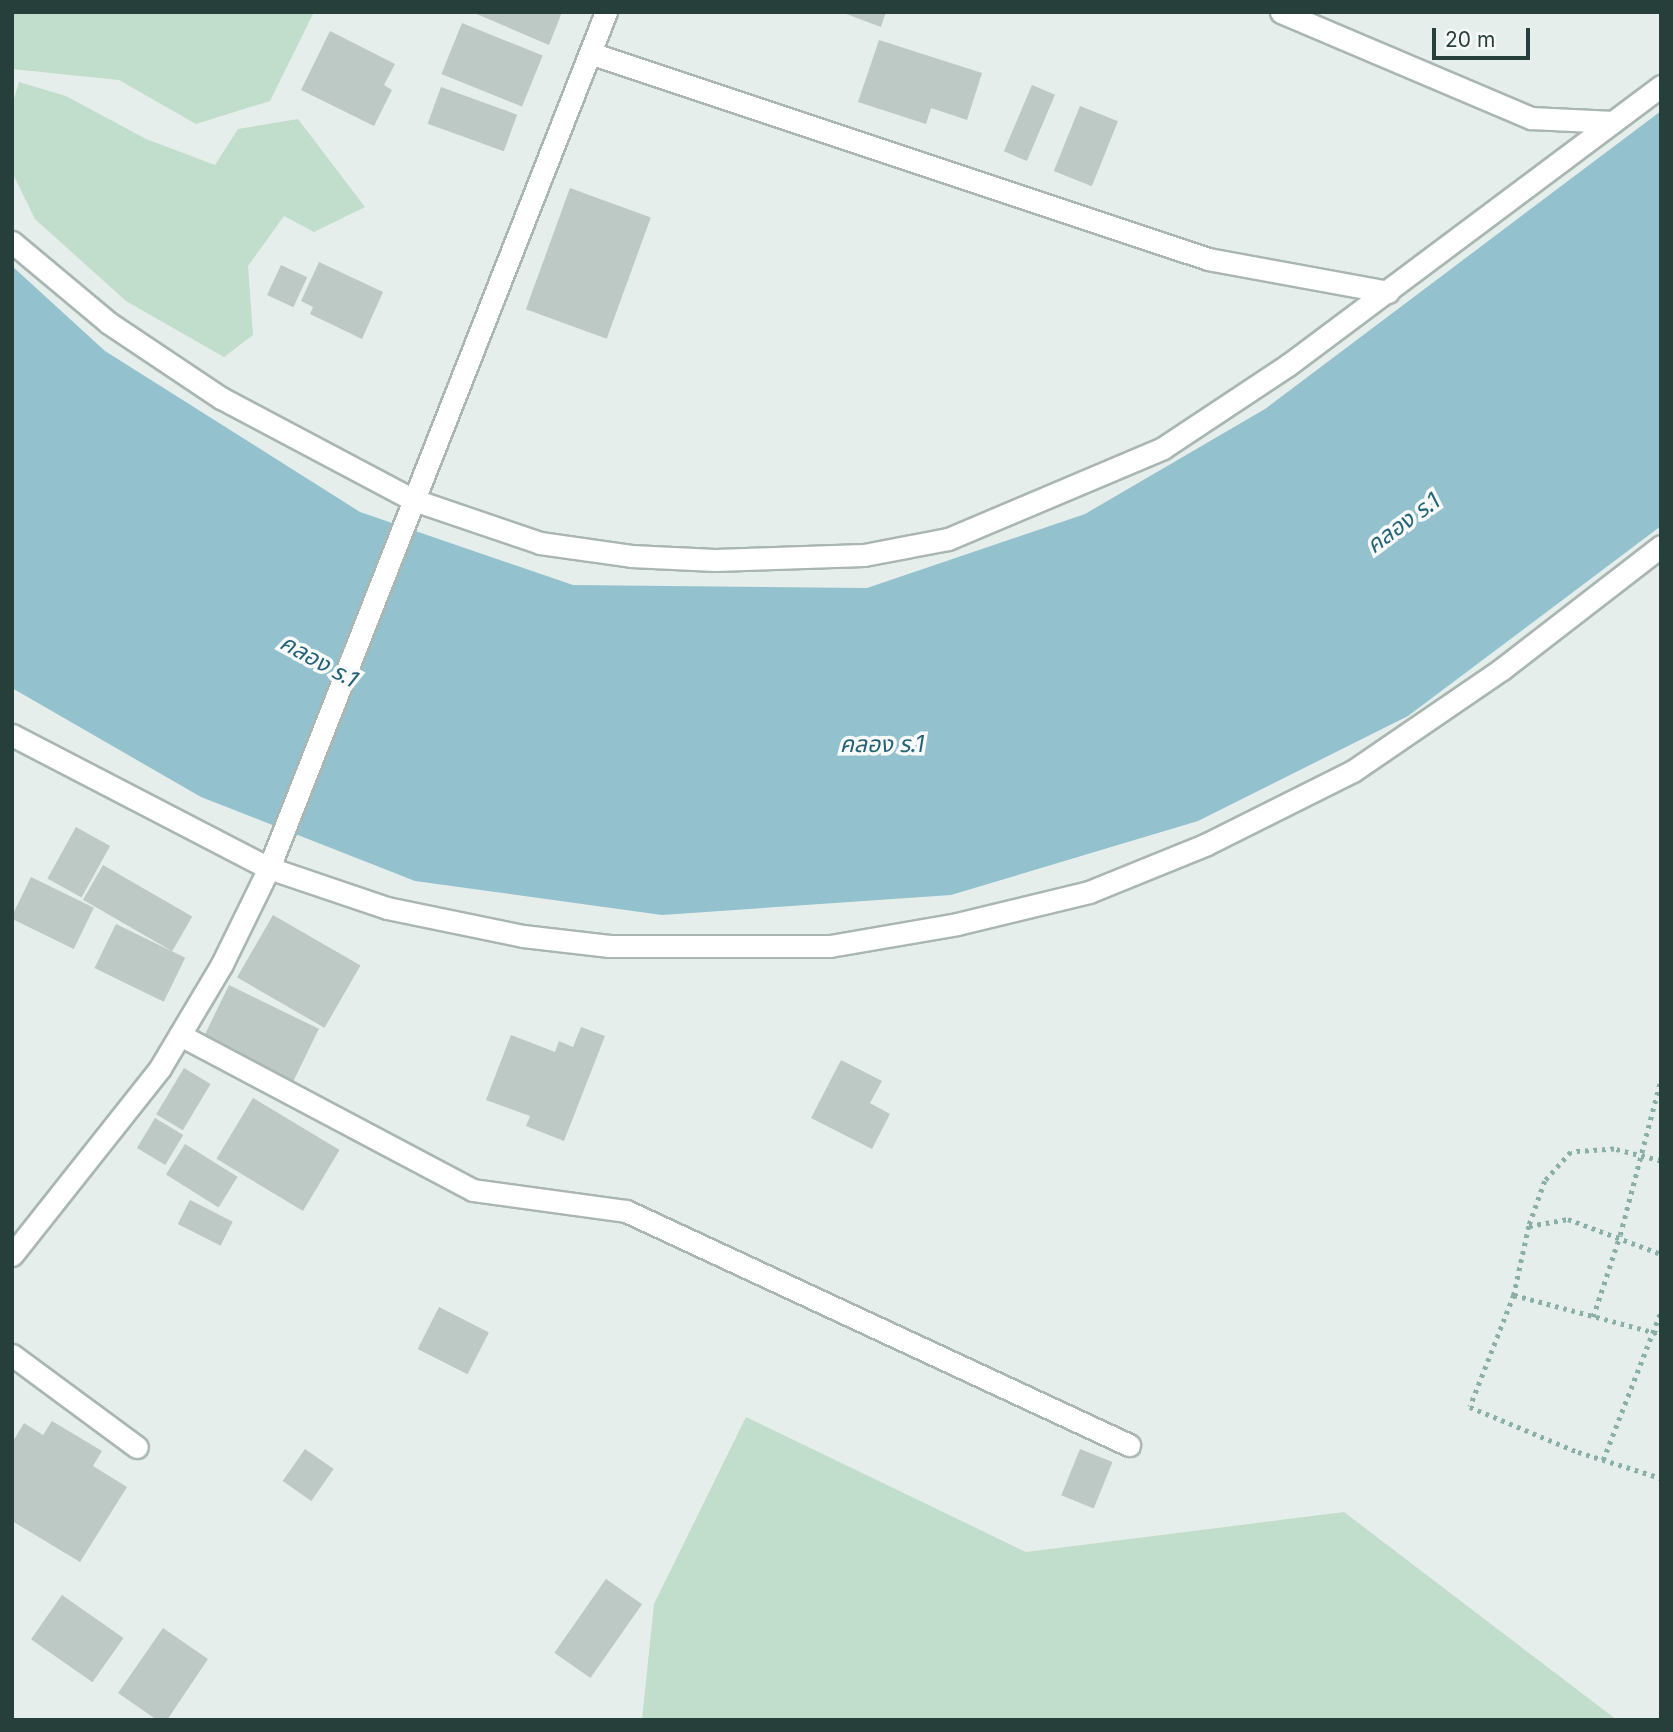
<!DOCTYPE html>
<meta charset="utf-8">
<style>
body{margin:0}
#map{position:relative;width:1673px;height:1732px;overflow:hidden;background:#e6eeeb;font-family:Inter,"Noto Sans Thai",sans-serif}
div>[style]{position:absolute}
.green>*{inset:0;background:#c1ddcb}
.water>*{inset:0;background:#93c1ce}
.building>*{inset:0;background:#bcc9c4;transform-origin:0 0}
.path>*{height:4.5px;margin-top:-2.25px;transform-origin:0;background:repeating-linear-gradient(90deg,#89afa6 0 3.5px,transparent 0 8.5px)}
.roads{filter:drop-shadow(2px 0 #a9b6b2) drop-shadow(-2px 0 #a9b6b2) drop-shadow(0 2px #a9b6b2) drop-shadow(0 -2px #a9b6b2)}
.minor>*{height:21px;margin:-10.5px;padding:0 10.5px;transform-origin:10.5px;border-radius:10.5px;background:#fff}
span{translate:-50% -50%;white-space:nowrap;text-align:center;line-height:1.15;-webkit-text-stroke:7px #f7faf9;paint-order:stroke}
.water-label{font-size:23px;color:#246377;font-style:italic}
.frame{position:absolute;inset:0;border:14px solid #263f3a;pointer-events:none}
.scale{position:absolute;left:1432px;top:28px;width:98px;height:32px;box-sizing:border-box;border:4px solid #263f3a;border-top:0;padding-left:9px;font-size:21px;line-height:24px;white-space:nowrap;color:#263f3a;-webkit-text-stroke:5px #f7faf9;paint-order:stroke}
</style>
<div id="map">
<div class="green">
<div style="clip-path:polygon(12px 12px,314px 12px,270px 101px,196px 124px,119px 80px,12px 69px)"></div>
<div style="clip-path:polygon(19px 82px,66px 96px,146px 139px,215px 165px,238px 129px,298px 119px,365px 207px,314px 232px,284px 216px,248px 266px,253px 335px,224px 357px,126px 301px,35px 219px,12px 172px,12px 106px)"></div>
<div style="clip-path:polygon(746px 1417px,1026px 1552px,1344px 1512px,1617px 1720px,642px 1720px,654px 1604px)"></div>
</div>
<div class="water">
<div style="clip-path:polygon(1661px 111px,1661px 526px,1408px 716px,1198px 821px,951px 895px,662px 915px,415px 881px,201px 797px,12px 688px,12px 266px,105px 351px,360px 512px,573px 585px,867px 588px,1085px 514px,1265px 409px)"></div>
</div>
<div class="building">
<div style="clip-path:polygon(472px 12px,562px 12px,549px 45px)"></div>
<div style="clip-path:polygon(841px 12px,886px 12px,881px 27px)"></div>
<div style="left:462px;top:23px;width:87px;height:55px;rotate:22deg"></div>
<div style="clip-path:polygon(330px 31px,395px 64px,384px 85px,392px 90px,374px 126px,301px 90px)"></div>
<div style="clip-path:polygon(879px 40px,982px 73px,967px 120px,931px 108px,926px 124px,858px 102px)"></div>
<div style="left:1032px;top:85px;width:25px;height:72px;rotate:23deg"></div>
<div style="left:441px;top:87px;width:81px;height:39px;rotate:20deg"></div>
<div style="left:1080px;top:106px;width:41px;height:70px;rotate:22deg"></div>
<div style="left:570px;top:188px;width:86px;height:129px;rotate:20deg"></div>
<div style="clip-path:polygon(319px 262px,383px 292px,362px 339px,310px 314px,313px 307px,301px 301px)"></div>
<div style="left:281px;top:265px;width:29px;height:33px;rotate:25deg"></div>
<div style="left:76px;top:827px;width:39px;height:59px;rotate:29deg"></div>
<div style="left:103px;top:865px;width:103px;height:40px;rotate:30deg"></div>
<div style="left:31px;top:877px;width:70px;height:46px;rotate:26deg"></div>
<div style="left:273px;top:915px;width:101px;height:72px;rotate:30deg"></div>
<div style="left:116px;top:924px;width:77px;height:49px;rotate:26deg"></div>
<div style="left:229px;top:985px;width:100px;height:60px;rotate:26deg"></div>
<div style="clip-path:polygon(581px 1027px,605px 1036px,564px 1141px,526px 1126px,530px 1116px,486px 1100px,511px 1035px,555px 1052px,559px 1041px,573px 1047px)"></div>
<div style="clip-path:polygon(841px 1060px,882px 1081px,870px 1103px,890px 1114px,872px 1149px,811px 1118px)"></div>
<div style="left:184px;top:1068px;width:31px;height:54px;rotate:31deg"></div>
<div style="left:253px;top:1098px;width:101px;height:71px;rotate:31deg"></div>
<div style="left:155px;top:1118px;width:33px;height:35px;rotate:31deg"></div>
<div style="left:185px;top:1144px;width:62px;height:36px;rotate:32deg"></div>
<div style="left:190px;top:1200px;width:48px;height:27px;rotate:27deg"></div>
<div style="left:439px;top:1307px;width:56px;height:47px;rotate:27deg"></div>
<div style="clip-path:polygon(52px 1421px,102px 1451px,93px 1466px,127px 1487px,80px 1562px,12px 1521px,12px 1443px,24px 1423px,43px 1435px)"></div>
<div style="left:305px;top:1449px;width:35px;height:39px;rotate:35deg"></div>
<div style="left:1080px;top:1449px;width:35px;height:50px;rotate:22deg"></div>
<div style="left:606px;top:1579px;width:44px;height:90px;rotate:35deg"></div>
<div style="left:62px;top:1595px;width:75px;height:54px;rotate:35deg"></div>
<div style="clip-path:polygon(163px 1628px,208px 1659px,167px 1720px,157px 1720px,118px 1693px)"></div>
</div>
<div class="path">
<div style="left:1661px;top:1161px;width:49px;rotate:-165.7deg"></div>
<div style="left:1614px;top:1149px;width:43px;rotate:176deg"></div>
<div style="left:1571px;top:1152px;width:39px;rotate:132deg"></div>
<div style="left:1545px;top:1181px;width:48px;rotate:109.6deg"></div>
<div style="left:1529px;top:1226px;width:71px;rotate:102.3deg"></div>
<div style="left:1514px;top:1295px;width:120px;rotate:111.4deg"></div>
<div style="left:1470px;top:1407px;width:117px;rotate:22.6deg"></div>
<div style="left:1578px;top:1452px;width:87px;rotate:17.4deg"></div>
<div style="left:1529px;top:1226px;width:40px;rotate:-10deg"></div>
<div style="left:1568px;top:1219px;width:99px;rotate:20.6deg"></div>
<div style="left:1514px;top:1295px;width:152px;rotate:14.9deg"></div>
<div style="left:1593px;top:1317px;width:86px;rotate:-71.8deg"></div>
<div style="left:1620px;top:1235px;width:161px;rotate:-75.3deg"></div>
<div style="left:1603px;top:1460px;width:160px;rotate:-68.7deg"></div>
</div>
<div class="roads">
<div class="minor">
<div style="left:1281px;top:12px;width:272px;rotate:23deg"></div>
<div style="left:1531px;top:118px;width:82px;rotate:2.8deg"></div>
<div style="left:590px;top:53px;width:651px;rotate:18.43deg"></div>
<div style="left:1208px;top:259px;width:183px;rotate:10.4deg"></div>
<div style="left:12px;top:242px;width:126px;rotate:39.9deg"></div>
<div style="left:109px;top:323px;width:135px;rotate:33.8deg"></div>
<div style="left:221px;top:398px;width:218px;rotate:27.9deg"></div>
<div style="left:414px;top:500px;width:133px;rotate:18.8deg"></div>
<div style="left:540px;top:543px;width:92px;rotate:8.1deg"></div>
<div style="left:631px;top:556px;width:84px;rotate:2.7deg"></div>
<div style="left:715px;top:560px;width:149px;rotate:-1.9deg"></div>
<div style="left:864px;top:555px;width:86px;rotate:-10.8deg"></div>
<div style="left:948px;top:539px;width:233px;rotate:-22.9deg"></div>
<div style="left:1163px;top:448px;width:150px;rotate:-33.6deg"></div>
<div style="left:1288px;top:365px;width:466px;rotate:-36.8deg"></div>
<div style="left:12px;top:735px;width:289px;rotate:27.4deg"></div>
<div style="left:269px;top:868px;width:125px;rotate:18.7deg"></div>
<div style="left:387px;top:908px;width:139px;rotate:11.6deg"></div>
<div style="left:523px;top:936px;width:87px;rotate:6.6deg"></div>
<div style="left:609px;top:946px;width:221px"></div>
<div style="left:830px;top:946px;width:129px;rotate:-9.8deg"></div>
<div style="left:957px;top:924px;width:136px;rotate:-13.6deg"></div>
<div style="left:1089px;top:892px;width:127px;rotate:-22.1deg"></div>
<div style="left:1207px;top:844px;width:163px;rotate:-26.6deg"></div>
<div style="left:1353px;top:771px;width:181px;rotate:-34.4deg"></div>
<div style="left:1502px;top:669px;width:201px;rotate:-37.7deg"></div>
<div style="left:180px;top:1035px;width:331px;rotate:27.9deg"></div>
<div style="left:473px;top:1190px;width:154px;rotate:7.8deg"></div>
<div style="left:626px;top:1211px;width:555px;rotate:24.95deg"></div>
<div style="left:12px;top:1255px;width:238px;rotate:-51.6deg"></div>
<div style="left:160px;top:1068px;width:121px;rotate:-59.2deg"></div>
<div style="left:222px;top:964px;width:107px;rotate:-63.9deg"></div>
<div style="left:269px;top:868px;width:920px;rotate:-68.51deg"></div>
<div style="left:12px;top:1355px;width:155px;rotate:36.4deg"></div>
</div>
</div>
<div class="water-label">
<span style="left:1403px;top:523px;rotate:-36deg">คลอง ร.1</span>
<span style="left:319px;top:661px;rotate:29deg">คลอง ร.1</span>
<span style="left:882px;top:744px">คลอง ร.1</span>
</div>
<div class="frame"></div>
<div class="scale">20 m</div>
</div>
